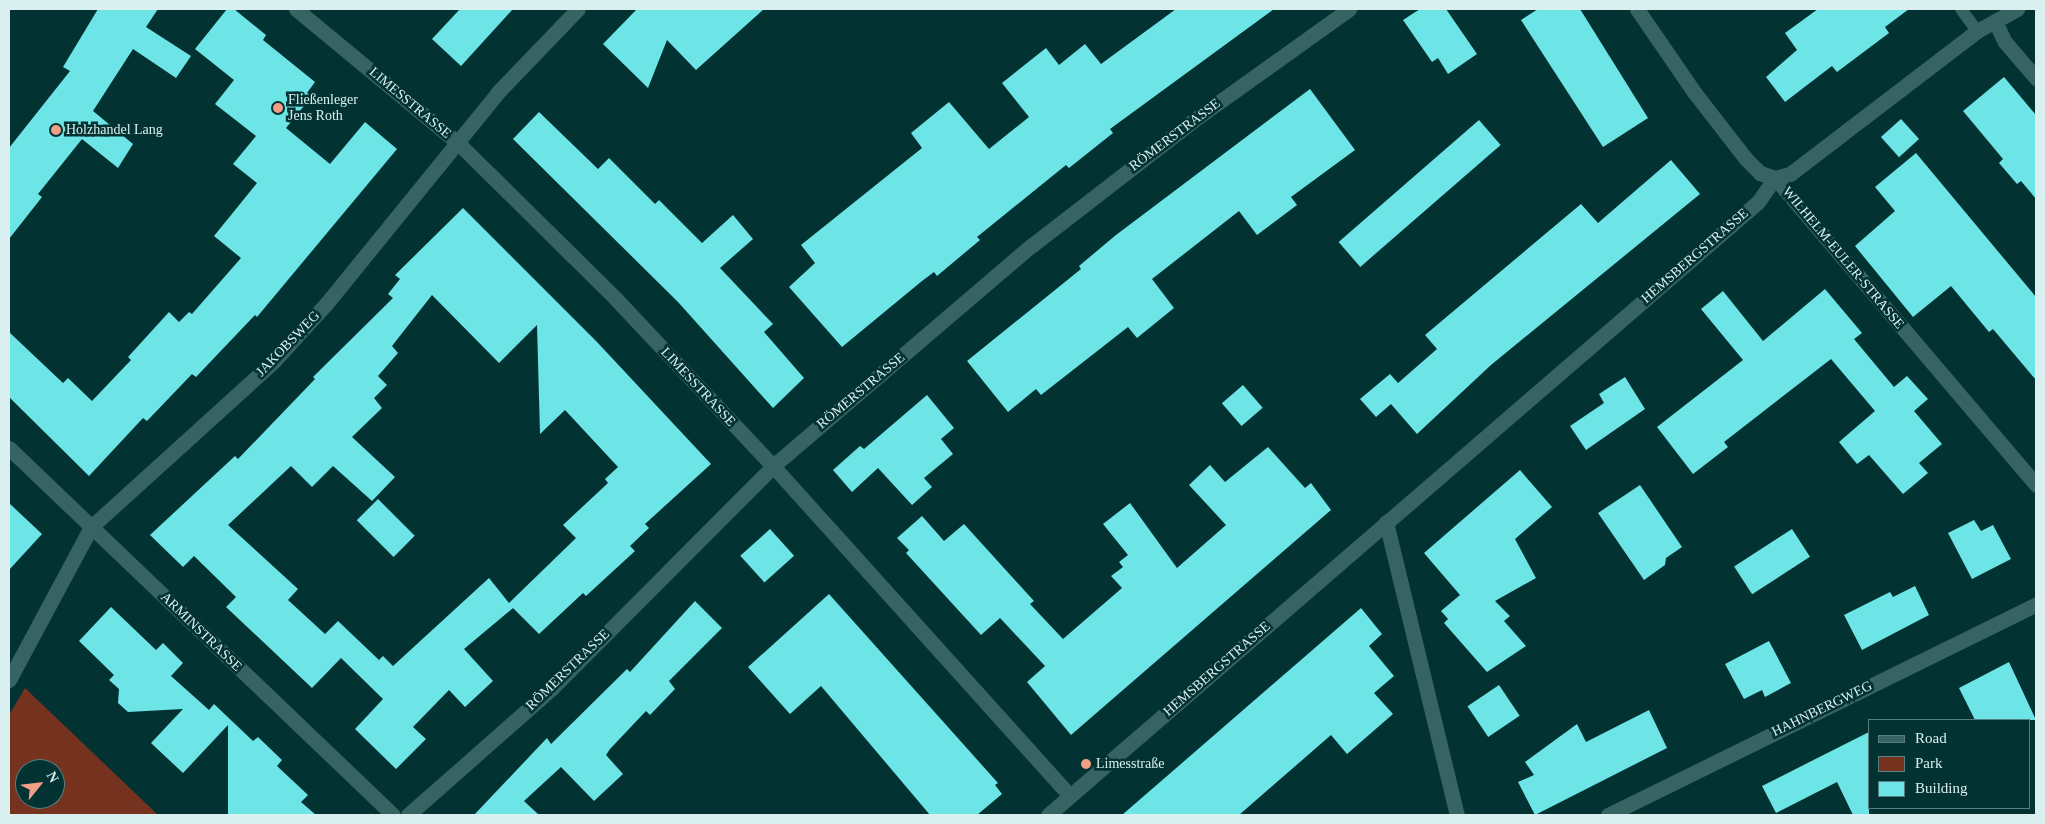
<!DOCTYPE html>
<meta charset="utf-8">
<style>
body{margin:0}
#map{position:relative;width:2045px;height:824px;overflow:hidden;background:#033233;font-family:Georgia,serif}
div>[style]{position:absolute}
.green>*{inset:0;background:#75331f}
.building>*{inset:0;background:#6de4e6;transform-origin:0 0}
.service>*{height:12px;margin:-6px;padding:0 6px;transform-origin:6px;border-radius:6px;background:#386363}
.minor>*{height:15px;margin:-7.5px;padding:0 7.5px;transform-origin:7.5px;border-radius:7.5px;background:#386363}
.dots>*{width:14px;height:14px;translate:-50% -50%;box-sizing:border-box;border:2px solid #033233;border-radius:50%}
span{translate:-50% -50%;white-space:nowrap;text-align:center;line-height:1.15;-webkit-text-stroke:5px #033233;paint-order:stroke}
.poi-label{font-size:14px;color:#daf0f0}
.left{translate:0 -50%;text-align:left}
.street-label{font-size:14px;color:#daf0f0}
.frame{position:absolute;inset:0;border:10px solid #daf0f0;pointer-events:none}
.legend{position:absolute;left:1868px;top:719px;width:162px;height:90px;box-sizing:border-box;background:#033233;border:1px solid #597e7f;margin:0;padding:6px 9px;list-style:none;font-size:15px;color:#daf0f0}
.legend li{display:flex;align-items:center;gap:10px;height:25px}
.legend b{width:25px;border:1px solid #597e7f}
.north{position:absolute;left:15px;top:759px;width:50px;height:50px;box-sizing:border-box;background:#033233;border:1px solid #597e7f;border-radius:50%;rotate:61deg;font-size:14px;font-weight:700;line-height:20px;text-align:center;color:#daf0f0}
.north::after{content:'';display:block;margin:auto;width:18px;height:22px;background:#f39f85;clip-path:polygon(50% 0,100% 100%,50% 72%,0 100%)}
</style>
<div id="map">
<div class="green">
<div style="clip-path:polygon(evenodd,25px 688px,158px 815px,9px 815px,9px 715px,25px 688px,25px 769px,55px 769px,55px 799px,25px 799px,25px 769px)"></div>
</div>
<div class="building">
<div style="clip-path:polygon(98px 9px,158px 9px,146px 27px,191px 56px,176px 78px,133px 49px,93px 111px,133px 144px,118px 168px,82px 139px,38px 194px,42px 197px,9px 239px,9px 148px,70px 71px,63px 67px)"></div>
<div style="clip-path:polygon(227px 9px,234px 9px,266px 35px,263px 40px,315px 82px,307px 93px,312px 96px,286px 128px,330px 164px,365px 122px,397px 149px,257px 317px,255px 315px,196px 377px,192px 374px,147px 421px,143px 418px,89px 476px,9px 397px,9px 332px,63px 383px,68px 378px,92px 401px,131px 360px,128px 357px,169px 312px,179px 322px,189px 312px,192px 314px,241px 258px,214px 236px,257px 183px,233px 164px,256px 136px,215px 104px,234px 80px,195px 49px)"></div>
<div style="clip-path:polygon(460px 9px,513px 9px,461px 66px,432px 39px)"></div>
<div style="clip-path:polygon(637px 9px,764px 9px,696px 70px,667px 40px,648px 88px,603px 44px)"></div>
<div style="clip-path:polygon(1176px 9px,1274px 9px,1110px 129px,1113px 133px,1069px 168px,1066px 165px,977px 237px,980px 240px,937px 276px,934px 272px,922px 281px,842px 347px,789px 287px,815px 263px,801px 245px,922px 148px,911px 133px,949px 102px,989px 149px,1029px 117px,1002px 83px,1046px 48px,1059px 65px,1085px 44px,1101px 64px)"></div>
<div style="clip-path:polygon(1420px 9px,1446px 9px,1477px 54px,1448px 74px,1438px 58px,1432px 62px,1403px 20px)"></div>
<div style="clip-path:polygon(1538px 9px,1580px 9px,1648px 118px,1603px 147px,1521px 20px)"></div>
<div style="clip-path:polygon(1818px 9px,1909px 9px,1885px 27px,1889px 33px,1837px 72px,1832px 66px,1785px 102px,1766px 77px,1797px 50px,1785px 33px)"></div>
<div style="clip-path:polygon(2004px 77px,2036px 115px,2036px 199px,2021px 181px,2017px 184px,1999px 163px,2003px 159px,1963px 111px)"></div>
<div style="clip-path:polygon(1310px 89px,1355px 150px,1291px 197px,1297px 205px,1257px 235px,1239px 211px,1152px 279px,1174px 308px,1137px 338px,1128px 327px,1041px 395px,1036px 389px,1008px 412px,967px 361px,1081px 269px,1079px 266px,1116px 235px)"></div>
<div style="clip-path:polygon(539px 112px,598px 169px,609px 158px,655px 204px,659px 200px,702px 243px,733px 215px,753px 239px,720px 268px,773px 324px,764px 332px,804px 378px,773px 408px,678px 302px,513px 139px)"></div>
<div style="left:1901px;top:119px;width:27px;height:27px;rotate:48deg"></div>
<div style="left:1479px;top:120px;width:33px;height:186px;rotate:49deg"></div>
<div style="clip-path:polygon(1916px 153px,2036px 297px,2036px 380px,1993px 329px,1989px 332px,1951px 286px,1913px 317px,1855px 246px,1895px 211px,1875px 187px)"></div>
<div style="clip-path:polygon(1671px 160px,1700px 194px,1491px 365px,1417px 434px,1391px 404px,1376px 417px,1360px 399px,1390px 374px,1398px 383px,1437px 349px,1425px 335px,1581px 204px,1598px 223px)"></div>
<div style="clip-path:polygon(evenodd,463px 208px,597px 342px,711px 464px,645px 524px,649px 528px,630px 546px,635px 551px,586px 596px,583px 593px,539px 634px,510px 605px,513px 608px,464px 649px,493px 681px,465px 707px,449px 690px,413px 727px,426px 739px,396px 769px,355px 729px,383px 699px,341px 658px,312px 688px,226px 607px,236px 597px,194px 556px,183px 567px,150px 535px,235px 456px,238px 459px,315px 379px,313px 377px,393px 298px,388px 294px,400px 279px,395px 275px,463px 208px,432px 295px,499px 363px,537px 325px,540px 434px,565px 410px,618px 467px,605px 479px,608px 483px,563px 525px,576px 538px,509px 603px,489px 578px,393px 666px,383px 656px,379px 660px,338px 621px,325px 634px,288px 600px,298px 589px,228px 525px,291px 466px,312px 487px,333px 466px,372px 501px,395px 477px,352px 437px,382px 408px,374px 398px,387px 385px,378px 376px,398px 353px,392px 346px,432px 295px)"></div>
<div style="clip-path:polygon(1825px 289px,1862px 333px,1854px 339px,1894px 387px,1907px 376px,1928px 399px,1914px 411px,1942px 444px,1919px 463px,1928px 473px,1903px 494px,1869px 455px,1857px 464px,1839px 442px,1875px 411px,1831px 359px,1724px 442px,1728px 447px,1693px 474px,1657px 427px,1743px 360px,1701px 309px,1723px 291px,1763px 341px)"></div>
<div style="clip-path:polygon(1625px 377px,1645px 409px,1586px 450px,1570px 426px,1604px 403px,1599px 394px)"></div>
<div style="left:1243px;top:385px;width:30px;height:28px;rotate:49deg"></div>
<div style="clip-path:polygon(927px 395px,954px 428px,941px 439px,953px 454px,924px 478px,932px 487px,912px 505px,878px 468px,852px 492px,833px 470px,860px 446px,864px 449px)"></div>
<div style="clip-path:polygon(1268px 447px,1305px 488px,1311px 483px,1331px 510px,1071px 735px,1027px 682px,1045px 666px,1000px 618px,981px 635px,906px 553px,909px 550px,897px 538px,922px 516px,944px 541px,964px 524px,1034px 601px,1030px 604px,1063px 639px,1122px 588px,1111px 576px,1123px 567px,1119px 562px,1128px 555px,1103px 524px,1130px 503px,1177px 568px,1226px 525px,1189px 485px,1210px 465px,1225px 482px)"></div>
<div style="clip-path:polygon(1520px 470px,1552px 507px,1515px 539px,1536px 578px,1495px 601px,1510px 616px,1504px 621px,1526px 646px,1487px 672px,1444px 623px,1448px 619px,1441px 611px,1460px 595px,1424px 553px)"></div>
<div style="clip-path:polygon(1640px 485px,1682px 547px,1666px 558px,1665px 565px,1644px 580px,1598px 513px)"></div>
<div style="left:378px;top:499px;width:52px;height:30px;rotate:45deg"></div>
<div style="clip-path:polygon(9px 503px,42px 534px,9px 570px)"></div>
<div style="clip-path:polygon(1974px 520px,1981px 531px,1993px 525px,2011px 559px,1972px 579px,1948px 533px)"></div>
<div style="left:770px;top:529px;width:36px;height:40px;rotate:48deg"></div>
<div style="left:1792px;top:529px;width:33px;height:69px;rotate:57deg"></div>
<div style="clip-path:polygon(1915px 586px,1929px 615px,1862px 650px,1844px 615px,1890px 592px,1893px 597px)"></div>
<div style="clip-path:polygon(829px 594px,998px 783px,995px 785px,1002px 794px,977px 815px,930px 815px,821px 686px,790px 714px,748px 667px)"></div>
<div style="clip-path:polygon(695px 601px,722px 628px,669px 681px,675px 689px,650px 715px,646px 711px,610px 749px,606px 755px,623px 774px,594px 801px,561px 767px,524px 801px,539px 815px,474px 815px,547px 738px,551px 744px,627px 669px,630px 672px)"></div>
<div style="clip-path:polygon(111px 607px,156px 650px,163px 643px,183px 663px,171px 676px,209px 710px,214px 704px,253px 741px,258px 737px,282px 760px,277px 766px,308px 795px,301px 802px,316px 815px,228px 815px,228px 725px,183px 773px,151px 743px,183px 709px,128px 712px,118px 703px,119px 689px,109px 680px,114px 675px,79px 641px)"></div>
<div style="clip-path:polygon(1361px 608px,1382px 634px,1369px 646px,1394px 676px,1374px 693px,1393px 714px,1347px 754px,1331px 735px,1239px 815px,1122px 815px)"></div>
<div style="clip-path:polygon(1769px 641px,1791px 683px,1765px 697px,1762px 690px,1744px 699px,1725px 664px)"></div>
<div style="clip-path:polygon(2009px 662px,2036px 720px,1975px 720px,1959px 688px)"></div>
<div style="left:1499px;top:685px;width:37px;height:38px;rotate:56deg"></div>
<div style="clip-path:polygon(1649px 710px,1667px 748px,1535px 815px,1518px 782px,1534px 775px,1525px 762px,1577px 724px,1586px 742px)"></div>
<div style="clip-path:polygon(1869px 732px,1869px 815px,1853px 815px,1837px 782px,1776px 813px,1762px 786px)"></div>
</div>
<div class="service">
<div style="left:1961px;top:9px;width:27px;rotate:54deg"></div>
</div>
<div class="minor">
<div style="left:296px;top:9px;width:209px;rotate:39.6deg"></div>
<div style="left:457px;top:142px;width:223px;rotate:44.6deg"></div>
<div style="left:616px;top:299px;width:229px;rotate:46.8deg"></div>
<div style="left:773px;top:466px;width:444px;rotate:48deg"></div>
<div style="left:1637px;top:9px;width:101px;rotate:55.5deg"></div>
<div style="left:1694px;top:92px;width:85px;rotate:52.2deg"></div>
<div style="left:1746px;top:159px;width:20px;rotate:45deg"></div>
<div style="left:1760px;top:173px;width:16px;rotate:18deg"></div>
<div style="left:1775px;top:178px;width:16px;rotate:-15deg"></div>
<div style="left:1790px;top:174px;width:235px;rotate:-37.4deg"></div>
<div style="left:1977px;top:31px;width:46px;rotate:-28.8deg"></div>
<div style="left:1995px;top:21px;width:23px;rotate:65deg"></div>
<div style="left:2005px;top:42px;width:48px;rotate:49.3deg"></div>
<div style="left:1775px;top:178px;width:403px;rotate:49.6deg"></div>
<div style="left:9px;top:448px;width:531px;rotate:43.7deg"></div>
<div style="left:1386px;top:522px;width:301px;rotate:76.4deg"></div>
<div style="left:9px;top:680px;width:174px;rotate:-61.8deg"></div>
<div style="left:91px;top:527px;width:246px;rotate:-42.2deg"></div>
<div style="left:273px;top:362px;width:79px;rotate:-47.6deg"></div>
<div style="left:326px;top:304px;width:273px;rotate:-50.9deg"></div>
<div style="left:498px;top:92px;width:115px;rotate:-46.1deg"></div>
<div style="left:408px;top:815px;width:193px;rotate:-41.4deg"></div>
<div style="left:553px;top:687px;width:312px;rotate:-45.1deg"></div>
<div style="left:773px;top:466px;width:339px;rotate:-40.5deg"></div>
<div style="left:1031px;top:246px;width:206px;rotate:-37.7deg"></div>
<div style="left:1194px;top:120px;width:191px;rotate:-35.6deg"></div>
<div style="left:1048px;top:815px;width:938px;rotate:-40.81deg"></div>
<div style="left:1758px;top:202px;width:29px;rotate:-55deg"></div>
<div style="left:1608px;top:815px;width:477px;rotate:-26.2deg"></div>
</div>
<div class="dots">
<div style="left:278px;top:108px;background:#f39f85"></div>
<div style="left:56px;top:130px;background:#f39f85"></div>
<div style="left:1086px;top:764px;background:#f39f85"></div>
</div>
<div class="poi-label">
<span class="left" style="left:288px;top:108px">Fließenleger<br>Jens Roth</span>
<span class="left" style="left:66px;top:130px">Holzhandel Lang</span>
<span class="left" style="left:1096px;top:764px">Limesstraße</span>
</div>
<div class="street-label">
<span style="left:410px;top:103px;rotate:40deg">LIMESSTRASSE</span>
<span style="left:1175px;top:135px;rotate:-37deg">RÖMERSTRASSE</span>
<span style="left:1695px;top:256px;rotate:-41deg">HEMSBERGSTRASSE</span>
<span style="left:1843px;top:258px;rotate:50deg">WILHELM-EULER-STRASSE</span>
<span style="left:288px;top:344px;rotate:-46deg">JAKOBSWEG</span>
<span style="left:698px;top:387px;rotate:47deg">LIMESSTRASSE</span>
<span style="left:861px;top:391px;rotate:-40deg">RÖMERSTRASSE</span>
<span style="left:201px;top:632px;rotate:44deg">ARMINSTRASSE</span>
<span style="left:1217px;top:669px;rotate:-41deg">HEMSBERGSTRASSE</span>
<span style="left:568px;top:670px;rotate:-44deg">RÖMERSTRASSE</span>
<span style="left:1822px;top:709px;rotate:-26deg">HAHNBERGWEG</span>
</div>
<div class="frame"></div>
<ul class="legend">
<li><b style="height:6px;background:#386363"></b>Road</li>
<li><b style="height:14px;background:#75331f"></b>Park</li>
<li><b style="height:14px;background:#6de4e6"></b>Building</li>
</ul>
<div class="north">N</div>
</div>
